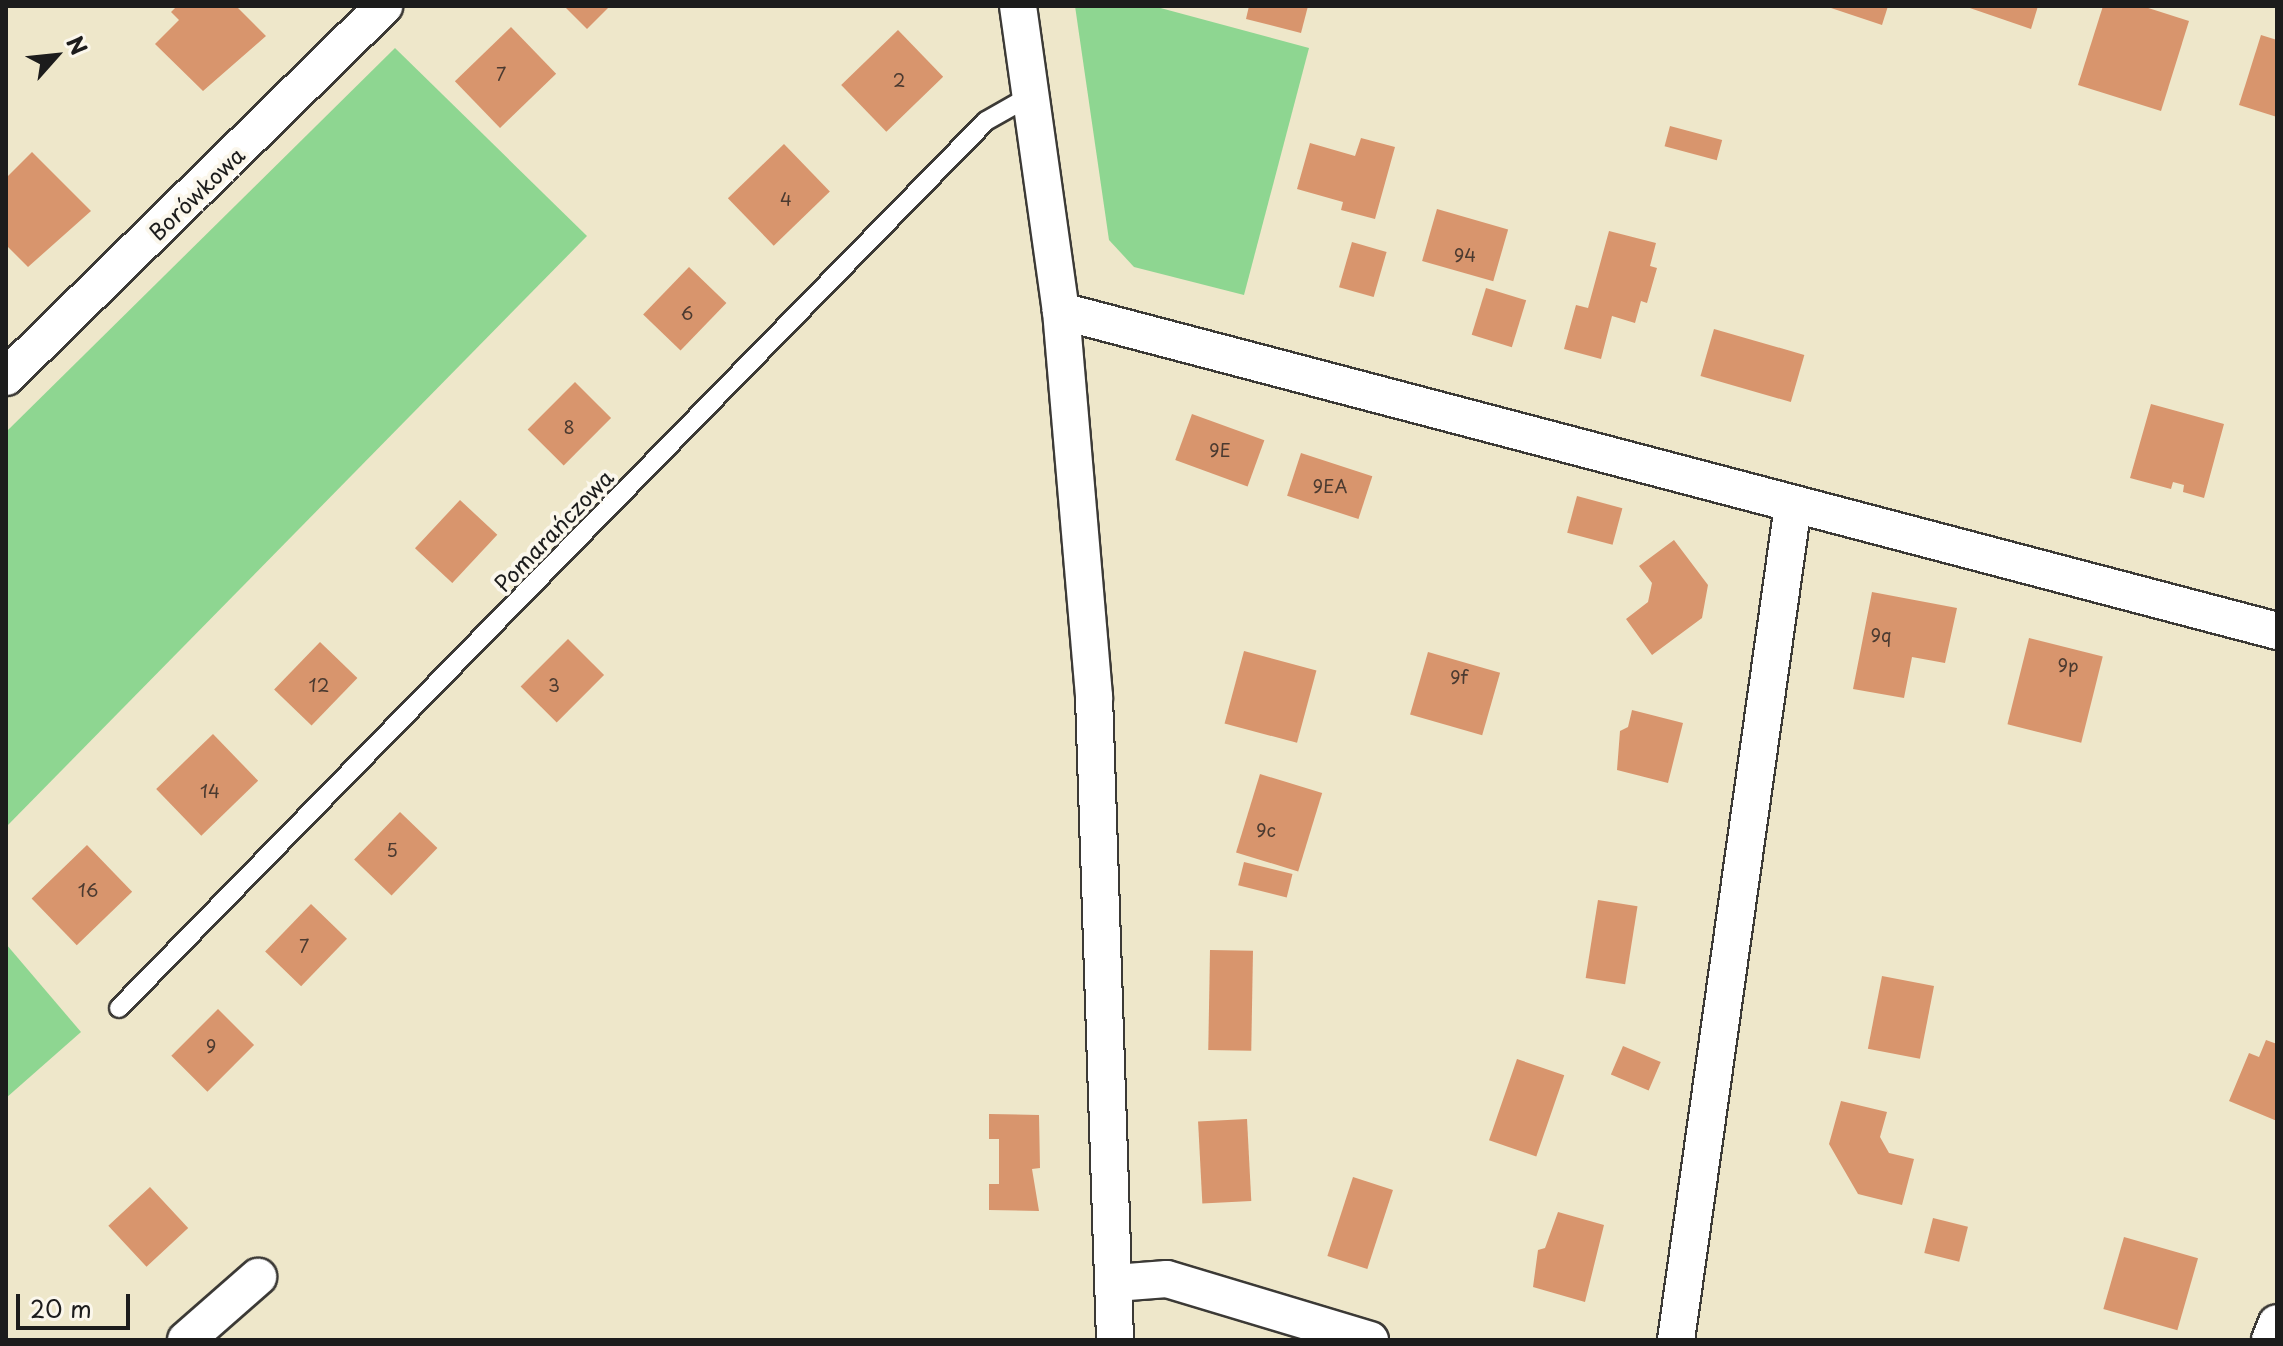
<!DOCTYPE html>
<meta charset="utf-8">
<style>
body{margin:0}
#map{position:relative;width:2283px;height:1346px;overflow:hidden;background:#eee7ca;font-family:"Playpen Sans",sans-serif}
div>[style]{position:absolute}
.green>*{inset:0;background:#8ed691}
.building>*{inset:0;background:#d8956d;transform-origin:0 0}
.roads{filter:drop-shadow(2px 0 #3c3a36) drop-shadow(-2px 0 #3c3a36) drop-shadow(0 2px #3c3a36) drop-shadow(0 -2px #3c3a36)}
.service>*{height:18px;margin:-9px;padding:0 9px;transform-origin:9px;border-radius:9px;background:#fff}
.minor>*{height:36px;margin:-18px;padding:0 18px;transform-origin:18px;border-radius:18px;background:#fff}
span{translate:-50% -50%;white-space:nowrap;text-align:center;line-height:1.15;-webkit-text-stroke:8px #fbf7ec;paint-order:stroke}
.number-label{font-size:18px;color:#4b3a30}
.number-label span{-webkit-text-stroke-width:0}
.street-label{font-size:22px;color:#1c1c1c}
.frame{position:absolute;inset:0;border:8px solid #1c1c1c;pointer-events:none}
.north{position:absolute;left:16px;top:16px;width:80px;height:80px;-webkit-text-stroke:6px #fbf7ec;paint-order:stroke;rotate:63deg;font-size:22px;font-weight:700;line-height:32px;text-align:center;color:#1c1c1c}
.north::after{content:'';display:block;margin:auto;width:28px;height:36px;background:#1c1c1c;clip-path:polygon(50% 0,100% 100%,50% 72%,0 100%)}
.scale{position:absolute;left:16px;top:1294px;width:114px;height:36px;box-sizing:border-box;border:4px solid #1c1c1c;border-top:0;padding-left:10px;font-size:24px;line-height:28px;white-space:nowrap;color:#1c1c1c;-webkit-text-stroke:6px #fbf7ec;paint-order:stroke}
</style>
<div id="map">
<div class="green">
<div style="clip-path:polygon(1075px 6px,1153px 6px,1309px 48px,1244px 295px,1134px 267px,1109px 240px)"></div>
<div style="clip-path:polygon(395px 48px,587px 236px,6px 827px,6px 432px)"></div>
<div style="clip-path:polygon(6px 944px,81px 1032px,6px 1098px)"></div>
</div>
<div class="building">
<div style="clip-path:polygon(177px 6px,236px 6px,266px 36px,203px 91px,155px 44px,179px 20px,171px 12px)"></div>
<div style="clip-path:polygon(564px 6px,610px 6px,587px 29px)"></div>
<div style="clip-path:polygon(1249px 6px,1308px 6px,1301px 33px,1246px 19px)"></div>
<div style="clip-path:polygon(1825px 6px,1888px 6px,1882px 25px)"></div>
<div style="clip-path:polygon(1964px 6px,2038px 6px,2031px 29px)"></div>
<div style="clip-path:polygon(2103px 6px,2142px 6px,2189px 21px,2161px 111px,2078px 85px)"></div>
<div style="left:511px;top:27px;width:65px;height:78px;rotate:46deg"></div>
<div style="left:898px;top:30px;width:65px;height:79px;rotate:46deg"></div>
<div style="clip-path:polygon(2261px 35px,2277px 40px,2277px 117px,2239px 105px)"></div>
<div style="left:1670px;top:126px;width:54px;height:21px;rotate:15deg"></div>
<div style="clip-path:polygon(1361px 138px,1395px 147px,1375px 219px,1341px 210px,1343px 202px,1297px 189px,1310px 143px,1355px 156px)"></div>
<div style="left:784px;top:144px;width:66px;height:78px;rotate:46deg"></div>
<div style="clip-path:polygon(32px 152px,91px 211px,28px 267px,6px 245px,6px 178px)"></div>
<div style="left:1437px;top:209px;width:74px;height:54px;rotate:16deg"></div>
<div style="clip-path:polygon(1609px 231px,1656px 243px,1650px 266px,1657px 268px,1647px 303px,1641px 301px,1635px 323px,1612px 316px,1601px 359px,1564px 349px,1576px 305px,1588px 308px)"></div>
<div style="left:1352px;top:242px;width:36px;height:47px;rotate:16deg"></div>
<div style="left:689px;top:267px;width:52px;height:66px;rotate:44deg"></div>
<div style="left:1486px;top:288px;width:42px;height:49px;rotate:17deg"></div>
<div style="left:1714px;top:329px;width:94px;height:49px;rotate:16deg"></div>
<div style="left:575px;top:382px;width:51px;height:67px;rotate:45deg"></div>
<div style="clip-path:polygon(2151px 404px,2224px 424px,2204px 498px,2183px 492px,2184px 485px,2173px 482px,2171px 489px,2130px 478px)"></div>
<div style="left:1192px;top:414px;width:77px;height:49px;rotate:20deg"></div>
<div style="left:1301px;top:453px;width:75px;height:45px;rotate:18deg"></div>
<div style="left:1577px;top:496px;width:47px;height:38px;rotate:15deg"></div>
<div style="left:460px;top:500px;width:51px;height:66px;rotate:43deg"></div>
<div style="clip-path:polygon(1674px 540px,1708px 585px,1702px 618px,1652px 655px,1626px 619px,1648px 602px,1652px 583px,1639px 566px)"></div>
<div style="clip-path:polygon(1872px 592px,1957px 608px,1945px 663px,1912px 657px,1904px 698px,1853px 689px)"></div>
<div style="left:2029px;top:638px;width:76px;height:89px;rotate:14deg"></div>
<div style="left:568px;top:639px;width:51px;height:67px;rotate:45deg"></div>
<div style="left:320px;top:642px;width:52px;height:66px;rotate:44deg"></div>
<div style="left:1244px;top:651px;width:75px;height:75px;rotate:15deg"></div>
<div style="left:1428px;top:652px;width:75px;height:65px;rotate:16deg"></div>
<div style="clip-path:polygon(1632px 710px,1683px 723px,1668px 783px,1617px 770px,1620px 731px,1628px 727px)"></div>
<div style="left:213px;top:734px;width:65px;height:79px;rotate:46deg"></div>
<div style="left:1260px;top:774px;width:65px;height:82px;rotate:17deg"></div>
<div style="left:400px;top:812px;width:52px;height:66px;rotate:44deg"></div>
<div style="left:87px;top:845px;width:65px;height:77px;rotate:46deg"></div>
<div style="left:1244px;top:862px;width:50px;height:24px;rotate:14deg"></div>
<div style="left:1598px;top:900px;width:40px;height:79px;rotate:9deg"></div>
<div style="left:311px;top:904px;width:50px;height:66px;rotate:44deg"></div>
<div style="left:1210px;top:950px;width:43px;height:100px;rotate:1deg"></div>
<div style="left:1882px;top:976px;width:53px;height:74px;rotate:11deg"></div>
<div style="left:218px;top:1009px;width:51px;height:66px;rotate:45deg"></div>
<div style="clip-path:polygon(2266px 1040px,2277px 1044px,2277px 1121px,2229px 1101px,2249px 1053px,2259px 1057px)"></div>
<div style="left:1623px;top:1046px;width:41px;height:31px;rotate:23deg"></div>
<div style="left:1517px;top:1059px;width:50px;height:86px;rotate:19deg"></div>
<div style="clip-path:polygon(1841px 1101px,1887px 1112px,1880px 1137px,1889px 1153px,1914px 1159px,1902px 1205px,1858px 1194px,1829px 1144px)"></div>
<div style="clip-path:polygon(989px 1114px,1039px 1115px,1040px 1168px,1032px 1169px,1039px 1211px,989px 1210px,989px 1184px,999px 1184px,999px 1139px,989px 1139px)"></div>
<div style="left:1247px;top:1119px;width:82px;height:49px;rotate:87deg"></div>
<div style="left:1353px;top:1177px;width:42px;height:83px;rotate:18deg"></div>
<div style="left:150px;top:1187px;width:56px;height:57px;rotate:47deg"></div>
<div style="clip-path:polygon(1558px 1212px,1604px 1225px,1585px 1302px,1533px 1287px,1538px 1250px,1545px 1248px)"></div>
<div style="left:1933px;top:1218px;width:36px;height:36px;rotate:14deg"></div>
<div style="left:2124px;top:1237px;width:77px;height:75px;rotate:16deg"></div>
</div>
<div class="roads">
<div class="service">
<div style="left:119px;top:1008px;width:1240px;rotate:-45.65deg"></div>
<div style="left:986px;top:121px;width:51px;rotate:-29.6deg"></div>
</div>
<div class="minor">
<div style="left:1018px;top:6px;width:308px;rotate:82deg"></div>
<div style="left:1061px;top:311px;width:387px;rotate:85.1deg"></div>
<div style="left:1094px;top:697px;width:643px;rotate:88.13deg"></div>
<div style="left:1061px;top:311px;width:1257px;rotate:14.74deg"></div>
<div style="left:6px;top:377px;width:530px;rotate:-44.46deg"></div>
<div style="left:1115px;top:1283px;width:52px;rotate:-4.4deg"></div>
<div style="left:1167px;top:1279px;width:212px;rotate:16.7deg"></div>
<div style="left:186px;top:1340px;width:96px;rotate:-41.2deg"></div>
<div style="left:1676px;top:1340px;width:843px;rotate:-82.02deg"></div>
<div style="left:2270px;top:1340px;width:18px;rotate:-68deg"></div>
</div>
</div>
<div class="number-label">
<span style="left:501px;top:74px">7</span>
<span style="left:899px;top:80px">2</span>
<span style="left:786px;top:199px">4</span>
<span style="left:1465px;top:255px">94</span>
<span style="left:687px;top:313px">6</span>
<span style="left:569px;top:427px">8</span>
<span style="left:1220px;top:450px">9E</span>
<span style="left:1330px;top:486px">9EA</span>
<span style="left:1881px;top:635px">9q</span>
<span style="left:2068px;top:665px">9p</span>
<span style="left:1459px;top:677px">9f</span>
<span style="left:319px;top:685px">12</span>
<span style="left:554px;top:685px">3</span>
<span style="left:210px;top:791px">14</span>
<span style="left:1266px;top:830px">9c</span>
<span style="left:392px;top:850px">5</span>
<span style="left:88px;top:890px">16</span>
<span style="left:304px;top:946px">7</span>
<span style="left:211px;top:1046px">9</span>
</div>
<div class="street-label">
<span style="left:196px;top:193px;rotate:-44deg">Borówkowa</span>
<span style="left:553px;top:530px;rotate:-46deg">Pomarańczowa</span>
</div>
<div class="frame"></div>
<div class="north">N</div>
<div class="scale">20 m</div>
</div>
